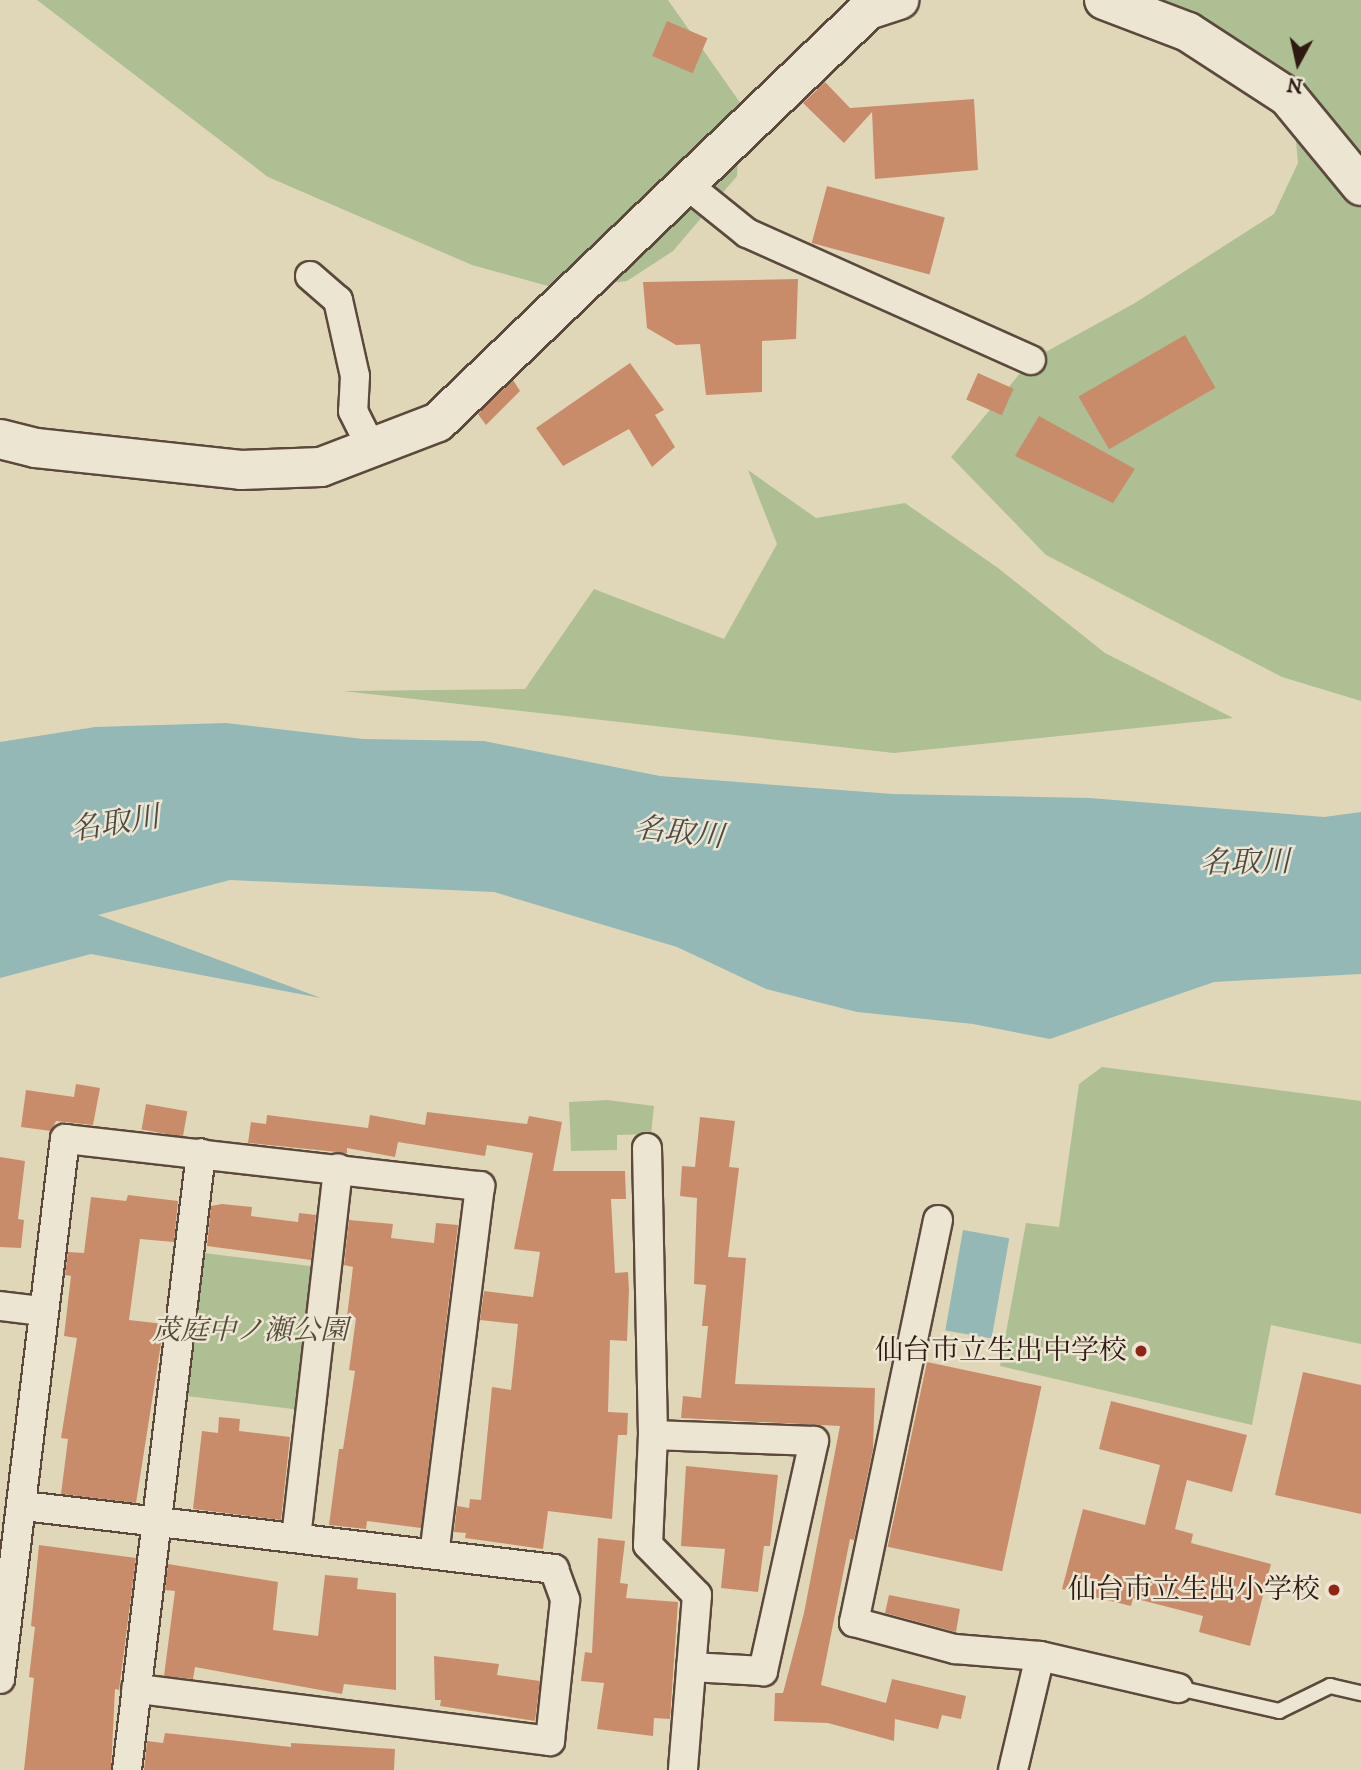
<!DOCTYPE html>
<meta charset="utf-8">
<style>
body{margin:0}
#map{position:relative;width:1361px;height:1770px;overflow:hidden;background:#e0d7b9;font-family:"IM FELL DW Pica","Noto Serif JP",serif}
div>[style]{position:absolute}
.green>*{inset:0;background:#adbf93;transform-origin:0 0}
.water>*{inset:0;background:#94b8b5;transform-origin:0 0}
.building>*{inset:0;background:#c98c6b;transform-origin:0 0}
.roads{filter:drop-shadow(2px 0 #5b493b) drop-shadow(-2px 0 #5b493b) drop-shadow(0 2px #5b493b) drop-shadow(0 -2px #5b493b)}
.lane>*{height:14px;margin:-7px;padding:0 7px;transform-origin:7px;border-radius:7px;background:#ebe5d2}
.street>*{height:28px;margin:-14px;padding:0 14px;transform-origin:14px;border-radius:14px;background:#ebe5d2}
.secondary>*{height:38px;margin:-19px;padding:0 19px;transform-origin:19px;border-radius:19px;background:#ebe5d2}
.dots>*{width:19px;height:19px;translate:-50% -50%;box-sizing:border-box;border:4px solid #ebe5d2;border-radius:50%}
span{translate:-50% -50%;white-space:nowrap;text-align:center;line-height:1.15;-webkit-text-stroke:5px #ebe5d2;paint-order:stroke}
.park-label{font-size:28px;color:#554c38;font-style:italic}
.poi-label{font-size:28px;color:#2f1a11}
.right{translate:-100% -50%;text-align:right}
.water-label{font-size:30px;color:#4d4942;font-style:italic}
.north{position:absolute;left:1263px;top:28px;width:70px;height:70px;-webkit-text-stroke:5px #ebe5d2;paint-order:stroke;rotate:188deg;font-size:19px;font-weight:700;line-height:28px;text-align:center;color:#2f1a11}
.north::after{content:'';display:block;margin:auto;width:24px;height:32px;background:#2f1a11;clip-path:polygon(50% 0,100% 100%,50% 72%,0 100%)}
</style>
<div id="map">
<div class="green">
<div style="clip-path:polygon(37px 0,668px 0,741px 104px,737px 176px,673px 251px,627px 281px,559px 289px,472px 265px,268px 177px)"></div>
<div style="clip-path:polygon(1142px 0,1361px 0,1361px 701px,1282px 677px,1046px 555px,951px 457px,1031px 360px,1135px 303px,1274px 214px,1298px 163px,1291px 89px)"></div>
<div style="clip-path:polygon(748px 470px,816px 518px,905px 503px,998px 568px,1105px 653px,1233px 718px,894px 753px,343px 691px,525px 689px,594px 589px,724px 639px,777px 544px)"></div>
<div style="clip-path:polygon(1102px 1067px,1361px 1101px,1361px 1344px,1271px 1325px,1252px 1425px,1000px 1366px,1026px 1223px,1059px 1227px,1079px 1084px)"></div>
<div style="clip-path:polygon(607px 1100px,654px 1106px,651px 1134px,617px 1135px,617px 1150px,571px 1151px,569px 1102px)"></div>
<div style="left:204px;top:1253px;width:111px;height:144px;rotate:7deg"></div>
</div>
<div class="water">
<div style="clip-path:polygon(226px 723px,363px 739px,484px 741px,660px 776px,893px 794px,1090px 798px,1324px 817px,1361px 812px,1361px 974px,1214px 982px,1050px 1039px,973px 1024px,857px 1012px,766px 989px,677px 947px,494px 892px,230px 880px,98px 915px,321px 998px,91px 954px,0 978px,0 742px,95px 727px)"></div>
<div style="left:963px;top:1230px;width:47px;height:102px;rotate:10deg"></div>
</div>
<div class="building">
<div style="left:667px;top:21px;width:44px;height:38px;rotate:23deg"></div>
<div style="clip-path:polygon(825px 82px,850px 108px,974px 99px,978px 170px,875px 179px,872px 112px,844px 143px,803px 103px)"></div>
<div style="left:827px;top:186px;width:122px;height:59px;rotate:15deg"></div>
<div style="clip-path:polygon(798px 279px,796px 339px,762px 341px,762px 392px,706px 395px,700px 344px,676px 345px,647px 328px,643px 282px)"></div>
<div style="left:1185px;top:335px;width:61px;height:123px;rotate:60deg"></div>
<div style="clip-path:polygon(630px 363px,664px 410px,655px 415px,675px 447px,652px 467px,629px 429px,563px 466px,536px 428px)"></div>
<div style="left:978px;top:373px;width:39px;height:29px;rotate:24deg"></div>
<div style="clip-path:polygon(513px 380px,520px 391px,486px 425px,478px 414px)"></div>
<div style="clip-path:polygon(1039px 416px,1135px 469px,1113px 503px,1015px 456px)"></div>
<div style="clip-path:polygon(76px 1084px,100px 1088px,93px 1125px,56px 1121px,51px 1131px,21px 1127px,26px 1090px,74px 1097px)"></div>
<div style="left:146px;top:1104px;width:42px;height:26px;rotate:10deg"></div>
<div style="clip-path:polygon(427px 1112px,527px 1124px,529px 1116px,562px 1122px,553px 1171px,625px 1171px,626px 1199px,611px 1199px,615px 1273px,628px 1272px,629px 1290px,627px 1341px,610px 1340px,608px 1412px,628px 1413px,627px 1435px,618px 1435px,612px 1519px,548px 1511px,543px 1549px,465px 1538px,466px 1533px,454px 1532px,457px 1506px,469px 1508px,470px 1499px,481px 1500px,492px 1387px,511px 1390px,518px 1324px,480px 1320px,484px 1291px,533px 1297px,540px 1252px,514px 1249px,533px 1153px,487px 1145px,485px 1156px,398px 1142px,395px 1157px,347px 1148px,347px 1153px,248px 1143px,251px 1122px,266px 1124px,267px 1115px,368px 1128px,370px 1115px,425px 1125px)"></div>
<div style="clip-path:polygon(700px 1117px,735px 1121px,729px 1167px,739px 1168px,728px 1257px,746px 1258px,735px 1384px,875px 1388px,873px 1449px,854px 1540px,850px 1539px,821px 1685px,886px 1703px,892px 1679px,966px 1696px,961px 1719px,942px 1715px,938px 1729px,895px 1719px,894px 1741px,828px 1723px,774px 1721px,775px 1693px,783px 1693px,804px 1613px,840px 1426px,681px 1418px,683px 1396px,701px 1398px,708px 1326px,702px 1326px,706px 1285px,694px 1284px,697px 1198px,680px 1196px,682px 1166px,695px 1167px)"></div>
<div style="clip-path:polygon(0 1157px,25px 1161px,18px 1219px,24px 1220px,21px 1248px,0 1247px)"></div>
<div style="clip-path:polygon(128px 1195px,178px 1201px,174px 1242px,140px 1239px,129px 1320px,164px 1324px,136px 1503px,61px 1494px,68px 1439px,61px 1438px,77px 1338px,64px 1336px,71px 1276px,65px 1275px,68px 1252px,84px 1253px,91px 1197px,126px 1201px)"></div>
<div style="clip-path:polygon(222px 1204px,252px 1207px,251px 1216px,298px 1222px,299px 1213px,316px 1215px,311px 1260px,207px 1246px,211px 1206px)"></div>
<div style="clip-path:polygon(349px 1220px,393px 1224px,391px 1238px,434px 1243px,436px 1223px,458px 1225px,421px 1528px,367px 1521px,366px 1529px,329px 1525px,339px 1449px,343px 1449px,355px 1371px,349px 1370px,356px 1318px,347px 1317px,353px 1267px,344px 1265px)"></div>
<div style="left:927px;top:1362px;width:117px;height:189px;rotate:12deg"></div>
<div style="clip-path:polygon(1303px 1372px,1361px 1385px,1361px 1514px,1275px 1495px)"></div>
<div style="clip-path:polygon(1111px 1401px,1247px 1435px,1232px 1492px,1187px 1480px,1175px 1529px,1193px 1534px,1191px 1543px,1271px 1564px,1250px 1646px,1199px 1632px,1203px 1616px,1133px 1598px,1131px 1606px,1062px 1589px,1083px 1509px,1145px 1525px,1160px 1465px,1099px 1449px)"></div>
<div style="clip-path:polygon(219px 1417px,240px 1419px,239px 1431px,290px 1437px,281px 1520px,193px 1509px,202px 1431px,218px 1433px)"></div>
<div style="clip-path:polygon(686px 1466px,778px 1475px,770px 1546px,764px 1546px,758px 1592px,721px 1588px,725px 1549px,681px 1546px)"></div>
<div style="clip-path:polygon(598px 1538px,625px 1541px,620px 1583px,628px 1584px,626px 1598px,678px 1602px,670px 1719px,654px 1718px,653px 1736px,597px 1729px,604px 1683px,581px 1681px,585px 1652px,592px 1653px)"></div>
<div style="clip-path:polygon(39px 1545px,136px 1558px,119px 1690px,115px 1689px,111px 1770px,24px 1770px,34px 1678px,29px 1677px,35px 1627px,31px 1626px)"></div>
<div style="clip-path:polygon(168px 1564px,278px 1582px,273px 1630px,318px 1636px,325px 1575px,358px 1578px,357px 1589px,396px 1593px,396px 1690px,344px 1684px,342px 1694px,195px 1667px,193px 1679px,164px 1676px,175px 1591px,165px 1590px)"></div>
<div style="clip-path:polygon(889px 1595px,960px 1609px,956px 1632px,885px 1613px)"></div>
<div style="clip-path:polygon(434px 1656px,499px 1664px,497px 1675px,540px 1681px,535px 1721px,440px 1706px,441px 1700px,435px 1700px)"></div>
<div style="clip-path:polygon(165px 1733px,291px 1747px,291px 1743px,395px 1749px,394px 1770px,144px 1770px,147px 1741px,163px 1743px)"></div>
</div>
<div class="roads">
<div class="lane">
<div style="left:1178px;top:1688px;width:104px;rotate:12.8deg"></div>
<div style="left:1279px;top:1711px;width:57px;rotate:-26.1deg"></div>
<div style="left:1330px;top:1686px;width:32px;rotate:13deg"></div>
</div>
<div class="street">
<div style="left:686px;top:184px;width:78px;rotate:38.8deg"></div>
<div style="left:747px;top:233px;width:311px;rotate:24.1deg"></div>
<div style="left:310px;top:276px;width:37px;rotate:41deg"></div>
<div style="left:338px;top:300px;width:78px;rotate:77.4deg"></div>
<div style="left:355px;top:376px;width:35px;rotate:93deg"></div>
<div style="left:353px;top:411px;width:42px;rotate:63.4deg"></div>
<div style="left:647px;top:1148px;width:287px;rotate:88.8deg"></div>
<div style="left:653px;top:1435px;width:110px;rotate:92.6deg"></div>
<div style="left:648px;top:1545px;width:70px;rotate:45.6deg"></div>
<div style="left:697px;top:1595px;width:176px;rotate:94.6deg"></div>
<div style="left:938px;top:1220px;width:411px;rotate:101.8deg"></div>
<div style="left:854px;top:1622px;width:105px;rotate:15deg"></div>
<div style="left:955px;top:1649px;width:85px;rotate:4.7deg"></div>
<div style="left:1040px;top:1656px;width:142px;rotate:13.1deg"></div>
<div style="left:0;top:1306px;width:41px;rotate:7deg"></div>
<div style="left:653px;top:1435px;width:161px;rotate:2.1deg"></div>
<div style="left:814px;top:1441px;width:236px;rotate:102.5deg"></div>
<div style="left:763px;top:1671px;width:72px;rotate:-176.8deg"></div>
<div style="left:24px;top:1506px;width:534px;rotate:6.78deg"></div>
<div style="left:554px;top:1569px;width:33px;rotate:70deg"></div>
<div style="left:565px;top:1600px;width:142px;rotate:96.1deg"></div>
<div style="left:550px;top:1741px;width:417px;rotate:-172.8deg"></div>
<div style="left:296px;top:1538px;width:372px;rotate:-83.5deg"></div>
<div style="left:0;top:1679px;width:544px;rotate:-83.14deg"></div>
<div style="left:65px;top:1139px;width:418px;rotate:6.5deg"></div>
<div style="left:480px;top:1186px;width:371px;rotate:97.1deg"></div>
<div style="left:127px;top:1770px;width:621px;rotate:-83.16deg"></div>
<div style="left:1013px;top:1770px;width:117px;rotate:-76.7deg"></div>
</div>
<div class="secondary">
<div style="left:1104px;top:0;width:90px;rotate:20.9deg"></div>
<div style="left:1188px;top:32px;width:119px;rotate:33deg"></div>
<div style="left:1288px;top:97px;width:115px;rotate:50.6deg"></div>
<div style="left:0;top:439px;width:37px;rotate:14deg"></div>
<div style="left:36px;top:448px;width:206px;rotate:6.1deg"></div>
<div style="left:241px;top:470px;width:80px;rotate:-2.1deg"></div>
<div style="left:321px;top:467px;width:125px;rotate:-21deg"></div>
<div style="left:438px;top:422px;width:596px;rotate:-43.78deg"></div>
<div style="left:868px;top:10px;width:33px;rotate:-18deg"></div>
</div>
</div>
<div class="dots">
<div style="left:1141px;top:1351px;background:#8f2418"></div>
<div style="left:1334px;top:1590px;background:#8f2418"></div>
</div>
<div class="park-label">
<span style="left:250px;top:1331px">茂庭中ノ瀬公園</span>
</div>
<div class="poi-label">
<span class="right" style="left:1127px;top:1351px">仙台市立生出中学校</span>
<span class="right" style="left:1320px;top:1590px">仙台市立生出小学校</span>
</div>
<div class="water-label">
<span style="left:115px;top:825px;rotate:-9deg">名取川</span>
<span style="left:679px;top:834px;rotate:6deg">名取川</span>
<span style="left:1245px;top:864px;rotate:-1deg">名取川</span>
</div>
<div class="north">N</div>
</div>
